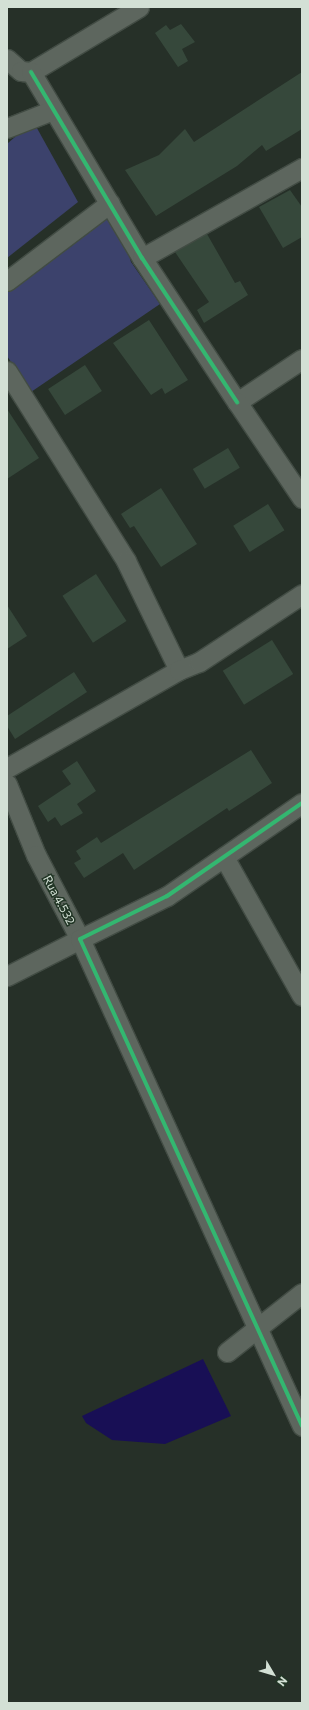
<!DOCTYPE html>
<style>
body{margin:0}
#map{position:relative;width:309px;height:1710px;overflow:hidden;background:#263028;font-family:Commissioner,sans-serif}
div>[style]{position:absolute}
.green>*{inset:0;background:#3c426c}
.water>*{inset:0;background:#180f55}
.building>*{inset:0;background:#36483b;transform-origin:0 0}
.roads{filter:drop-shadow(1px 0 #424c44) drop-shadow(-1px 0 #424c44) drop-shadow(0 1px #424c44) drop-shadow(0 -1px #424c44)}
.minor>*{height:19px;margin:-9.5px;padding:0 9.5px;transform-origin:9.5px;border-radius:9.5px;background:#5d665e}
.cycleway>*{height:4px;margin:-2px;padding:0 2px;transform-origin:2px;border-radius:2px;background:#33b770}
span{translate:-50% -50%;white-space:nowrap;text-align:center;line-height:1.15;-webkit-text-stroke:3px #213525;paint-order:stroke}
.street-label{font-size:12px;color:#d3e0d5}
.frame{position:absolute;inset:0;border:8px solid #d3e0d5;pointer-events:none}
.north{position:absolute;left:253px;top:1654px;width:40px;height:40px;-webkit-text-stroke:3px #213525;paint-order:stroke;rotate:128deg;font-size:11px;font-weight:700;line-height:16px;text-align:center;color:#d3e0d5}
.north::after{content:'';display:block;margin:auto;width:14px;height:18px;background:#d3e0d5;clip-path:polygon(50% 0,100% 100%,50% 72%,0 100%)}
</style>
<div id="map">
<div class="green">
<div style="clip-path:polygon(33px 121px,78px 202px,7px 258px,7px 144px)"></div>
<div style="clip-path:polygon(106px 215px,124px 239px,131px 262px,160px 304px,31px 392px,7px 356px,7px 289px)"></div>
</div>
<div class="water">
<div style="clip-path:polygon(203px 1359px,231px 1416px,165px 1444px,112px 1440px,86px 1423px,82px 1416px)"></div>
</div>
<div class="building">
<div style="clip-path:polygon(181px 24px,195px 42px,182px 49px,188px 61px,178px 67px,155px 33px,166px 25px,170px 30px)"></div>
<div style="clip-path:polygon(302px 72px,302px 129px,266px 151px,262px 145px,237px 166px,156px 216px,125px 170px,159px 155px,185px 129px,194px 142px)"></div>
<div style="clip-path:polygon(290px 190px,302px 207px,302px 237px,283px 248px,259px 207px)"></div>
<div style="clip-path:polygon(207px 234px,235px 283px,240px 281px,248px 295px,204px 323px,197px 310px,209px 302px,175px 252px)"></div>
<div style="clip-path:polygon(149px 320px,188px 380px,165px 394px,162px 388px,151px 395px,113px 343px)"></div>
<div style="left:85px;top:365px;width:31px;height:44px;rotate:57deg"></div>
<div style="clip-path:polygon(7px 409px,39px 458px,7px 479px)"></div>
<div style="left:228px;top:448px;width:23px;height:41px;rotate:59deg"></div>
<div style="clip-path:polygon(161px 488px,197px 544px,161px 567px,134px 526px,130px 528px,121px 514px)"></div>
<div style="left:268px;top:504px;width:31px;height:41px;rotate:58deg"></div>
<div style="left:96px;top:574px;width:56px;height:40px;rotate:57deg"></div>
<div style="clip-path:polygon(7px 605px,27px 636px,7px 649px)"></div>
<div style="left:272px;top:640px;width:40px;height:58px;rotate:58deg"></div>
<div style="clip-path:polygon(74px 672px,87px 692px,15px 739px,7px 726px,7px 716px)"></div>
<div style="clip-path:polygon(251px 750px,272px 783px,229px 811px,227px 808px,134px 870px,123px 853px,84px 878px,74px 863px,81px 859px,76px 851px,97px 837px,101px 843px)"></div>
<div style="clip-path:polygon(77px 761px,96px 791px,77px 804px,83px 813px,61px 826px,55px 817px,48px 822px,38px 806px,71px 784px,62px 771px)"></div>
</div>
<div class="roads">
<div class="minor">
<div style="left:7px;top:59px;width:18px;rotate:41deg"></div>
<div style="left:21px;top:71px;width:10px;rotate:6deg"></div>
<div style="left:31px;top:72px;width:126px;rotate:-31deg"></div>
<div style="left:31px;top:72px;width:217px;rotate:59.2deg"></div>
<div style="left:142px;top:258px;width:173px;rotate:56.6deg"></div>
<div style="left:7px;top:128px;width:49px;rotate:-21.4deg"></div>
<div style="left:142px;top:258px;width:184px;rotate:-29.4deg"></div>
<div style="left:7px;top:281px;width:129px;rotate:-37.1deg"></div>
<div style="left:302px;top:359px;width:78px;rotate:146.5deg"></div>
<div style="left:237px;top:402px;width:116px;rotate:55.9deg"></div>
<div style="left:7px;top:371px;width:224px;rotate:57.9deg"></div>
<div style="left:126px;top:561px;width:121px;rotate:64.1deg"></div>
<div style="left:7px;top:768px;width:198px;rotate:-29.7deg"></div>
<div style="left:179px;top:670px;width:22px;rotate:-22deg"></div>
<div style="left:199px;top:662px;width:123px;rotate:-33.4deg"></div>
<div style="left:7px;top:784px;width:77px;rotate:67.8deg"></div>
<div style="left:36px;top:855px;width:95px;rotate:62.4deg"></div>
<div style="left:80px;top:939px;width:82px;rotate:153.1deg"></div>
<div style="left:302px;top:803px;width:164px;rotate:145.4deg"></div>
<div style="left:167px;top:896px;width:97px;rotate:153.7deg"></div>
<div style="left:80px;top:939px;width:535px;rotate:65.49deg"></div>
<div style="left:224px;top:857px;width:159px;rotate:60.7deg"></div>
<div style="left:227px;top:1352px;width:95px;rotate:-38.2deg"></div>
</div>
</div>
<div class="cycleway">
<div style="left:31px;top:72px;width:217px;rotate:59.2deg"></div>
<div style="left:142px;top:258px;width:173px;rotate:56.6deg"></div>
<div style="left:302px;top:803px;width:164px;rotate:145.4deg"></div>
<div style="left:167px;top:896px;width:97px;rotate:153.7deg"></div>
<div style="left:80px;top:939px;width:535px;rotate:65.49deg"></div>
</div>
<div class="street-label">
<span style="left:59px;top:900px;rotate:62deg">Rua 4.532</span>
</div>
<div class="frame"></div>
<div class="north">N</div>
</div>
